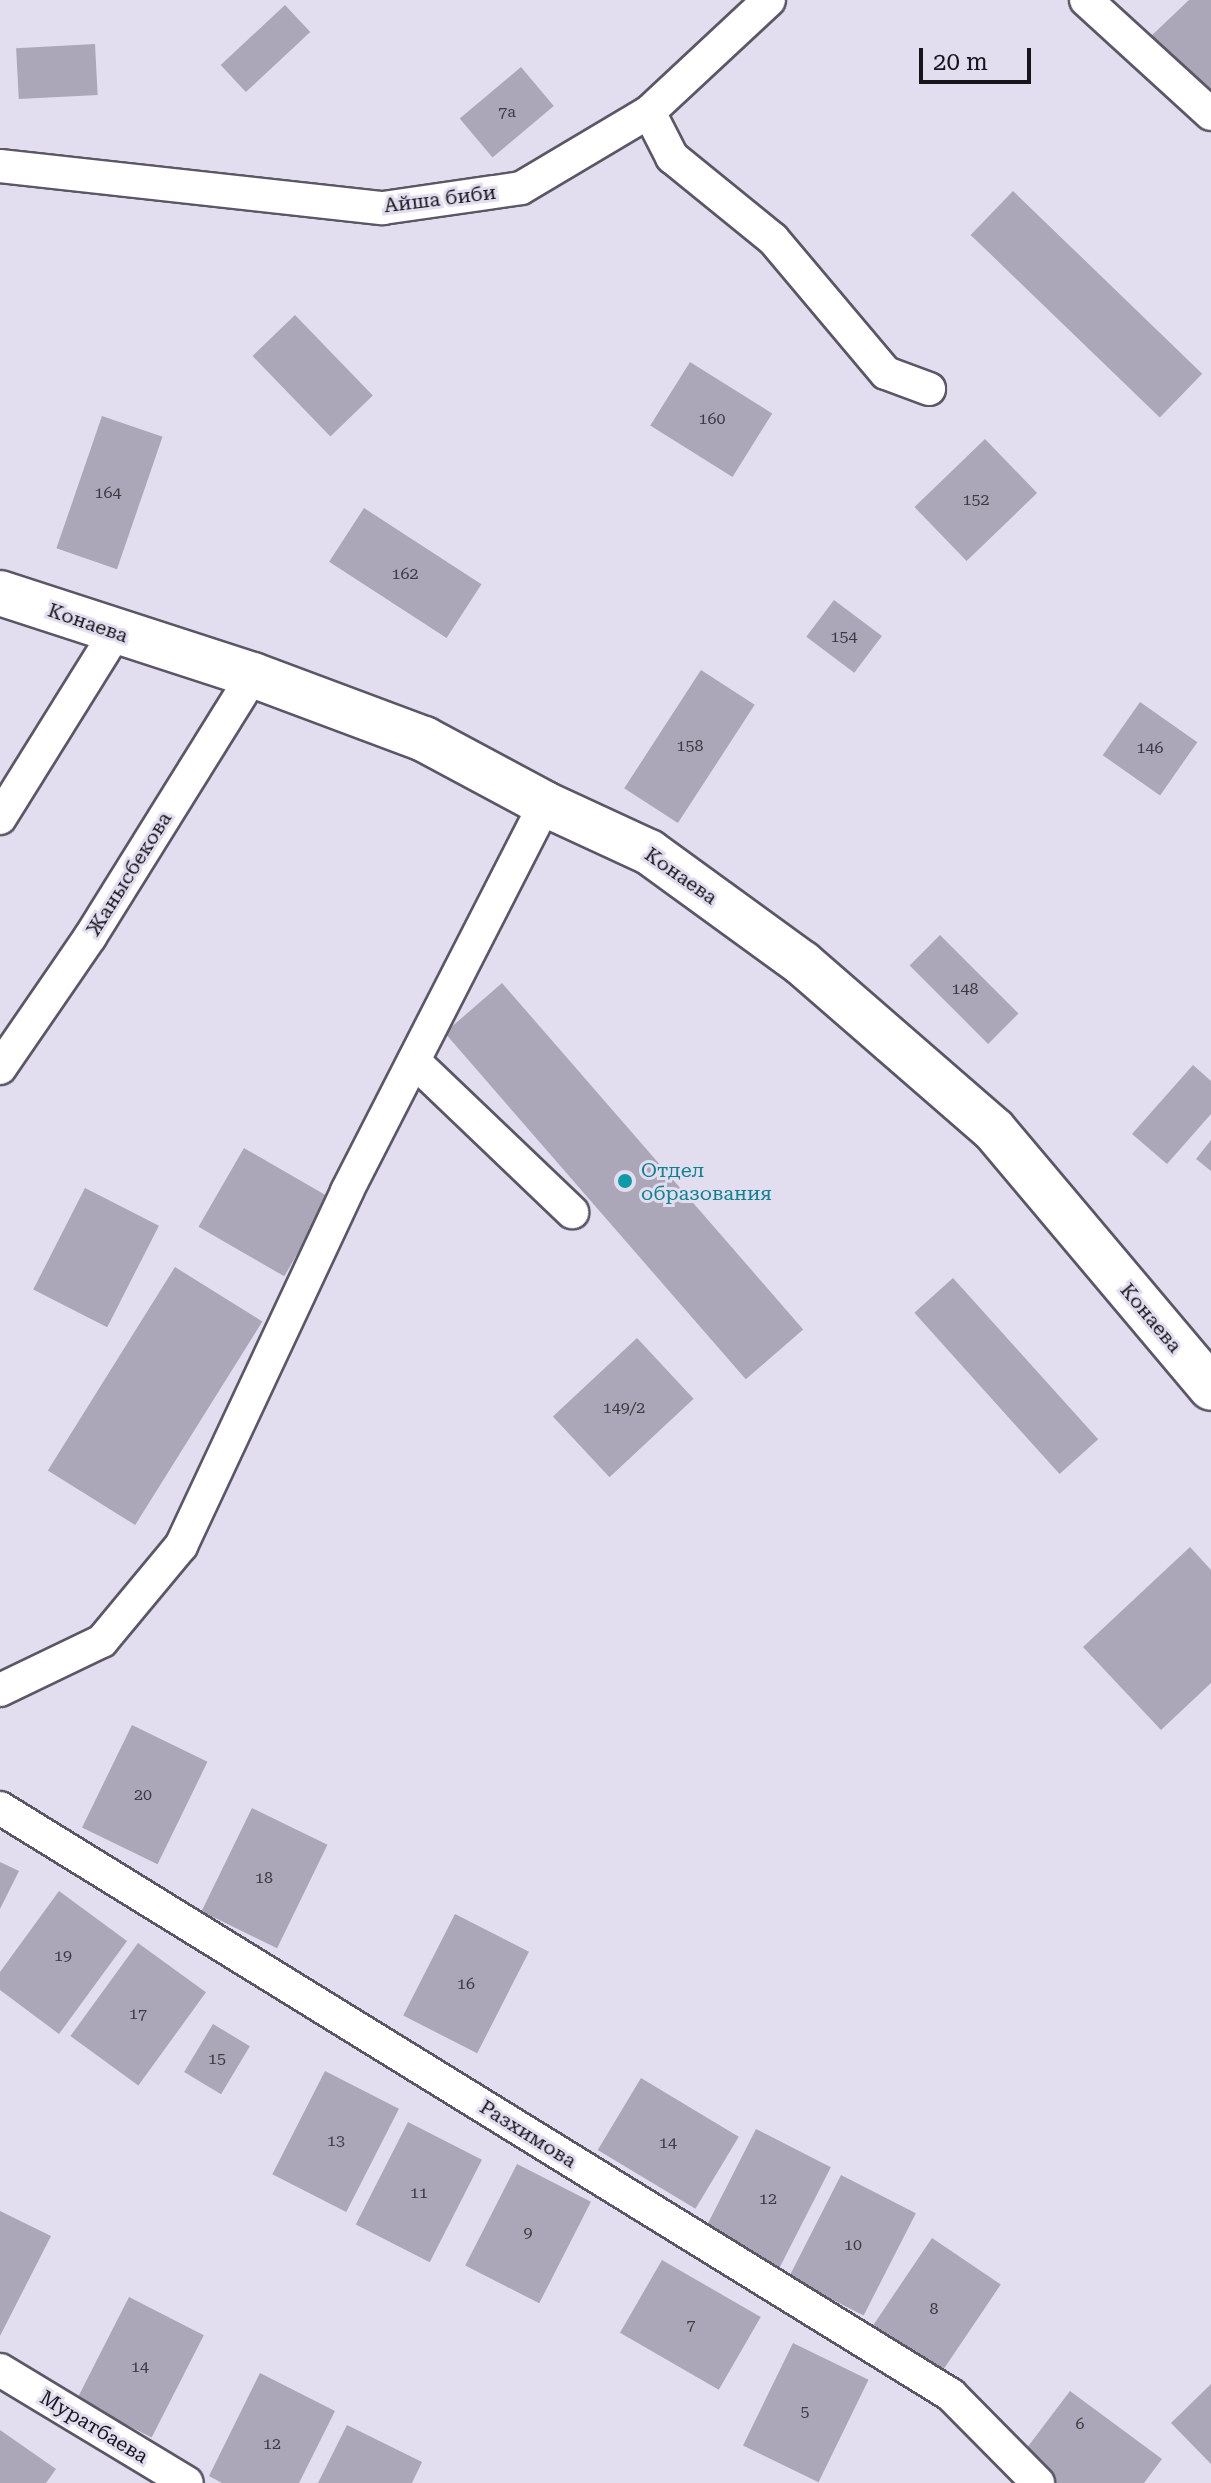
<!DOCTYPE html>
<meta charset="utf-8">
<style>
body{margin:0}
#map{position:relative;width:1211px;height:2483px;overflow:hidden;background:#e2ddef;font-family:"Roboto Serif",serif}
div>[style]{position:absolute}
.building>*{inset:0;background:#aca7b8;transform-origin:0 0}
.roads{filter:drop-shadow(2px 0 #5b5765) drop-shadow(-2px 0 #5b5765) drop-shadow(0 2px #5b5765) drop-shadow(0 -2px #5b5765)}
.minor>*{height:32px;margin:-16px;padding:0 16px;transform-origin:16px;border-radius:16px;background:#fff}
.secondary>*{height:44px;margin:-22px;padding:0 22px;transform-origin:22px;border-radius:22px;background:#fff}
.dots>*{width:22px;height:22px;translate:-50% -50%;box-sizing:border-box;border:4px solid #e2ddef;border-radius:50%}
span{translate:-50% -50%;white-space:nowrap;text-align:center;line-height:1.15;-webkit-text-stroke:6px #e2ddef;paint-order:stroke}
.number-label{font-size:16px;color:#3c3a42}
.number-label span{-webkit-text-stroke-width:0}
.street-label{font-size:20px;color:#17151b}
.culture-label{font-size:20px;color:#0d838f}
.left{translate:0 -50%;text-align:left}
.scale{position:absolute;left:919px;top:48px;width:112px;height:36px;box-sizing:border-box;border:4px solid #17151b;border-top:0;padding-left:10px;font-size:24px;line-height:28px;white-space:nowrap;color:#17151b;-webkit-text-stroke:6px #e2ddef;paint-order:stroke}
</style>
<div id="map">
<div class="building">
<div style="clip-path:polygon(1189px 0,1211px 0,1211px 104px,1149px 38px)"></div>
<div style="left:285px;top:5px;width:37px;height:88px;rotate:47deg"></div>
<div style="left:95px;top:44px;width:51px;height:79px;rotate:87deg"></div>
<div style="left:521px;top:67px;width:51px;height:80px;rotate:50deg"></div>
<div style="left:1013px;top:191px;width:263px;height:61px;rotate:44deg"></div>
<div style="left:295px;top:315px;width:112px;height:59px;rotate:46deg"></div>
<div style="left:690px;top:362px;width:97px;height:75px;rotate:32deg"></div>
<div style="left:102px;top:416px;width:64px;height:140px;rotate:19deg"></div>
<div style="left:985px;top:439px;width:75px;height:98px;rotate:46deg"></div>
<div style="left:364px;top:508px;width:140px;height:64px;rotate:33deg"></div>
<div style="left:834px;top:600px;width:60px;height:46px;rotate:37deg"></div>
<div style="left:701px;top:670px;width:64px;height:141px;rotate:33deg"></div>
<div style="left:1140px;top:702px;width:70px;height:65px;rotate:35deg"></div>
<div style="left:940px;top:935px;width:111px;height:43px;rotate:45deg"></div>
<div style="left:502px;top:983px;width:459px;height:76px;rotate:49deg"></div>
<div style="clip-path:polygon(1193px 1065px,1211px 1081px,1211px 1114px,1167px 1164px,1132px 1134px)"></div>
<div style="clip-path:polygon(1211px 1140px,1211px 1171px,1196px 1159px)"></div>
<div style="left:244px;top:1148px;width:99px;height:91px;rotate:30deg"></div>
<div style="left:85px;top:1188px;width:83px;height:114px;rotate:27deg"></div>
<div style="left:175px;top:1267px;width:103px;height:240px;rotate:32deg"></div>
<div style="left:953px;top:1278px;width:217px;height:52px;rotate:48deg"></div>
<div style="left:637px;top:1338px;width:83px;height:115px;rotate:47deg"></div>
<div style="clip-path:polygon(1190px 1547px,1211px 1570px,1211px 1683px,1161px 1730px,1083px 1647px)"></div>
<div style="left:132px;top:1725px;width:84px;height:114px;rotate:26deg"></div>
<div style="left:252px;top:1808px;width:84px;height:115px;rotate:26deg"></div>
<div style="clip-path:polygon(0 1862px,19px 1871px,0 1909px)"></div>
<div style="clip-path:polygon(59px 1891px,127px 1941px,59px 2034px,0 1990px,0 1972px)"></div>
<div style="left:455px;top:1914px;width:83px;height:114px;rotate:27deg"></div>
<div style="left:138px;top:1943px;width:84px;height:115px;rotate:36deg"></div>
<div style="left:213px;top:2024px;width:43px;height:56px;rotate:31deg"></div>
<div style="left:325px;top:2071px;width:83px;height:116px;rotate:27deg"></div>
<div style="left:641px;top:2078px;width:114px;height:84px;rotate:31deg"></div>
<div style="left:408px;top:2122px;width:83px;height:115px;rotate:27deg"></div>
<div style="left:756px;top:2129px;width:84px;height:115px;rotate:27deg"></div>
<div style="left:517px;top:2164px;width:83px;height:114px;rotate:27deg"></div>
<div style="left:841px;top:2175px;width:84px;height:115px;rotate:27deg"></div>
<div style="clip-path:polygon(0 2211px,51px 2236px,0 2336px)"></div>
<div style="left:932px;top:2238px;width:83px;height:116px;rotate:34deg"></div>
<div style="left:662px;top:2260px;width:114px;height:84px;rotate:30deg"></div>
<div style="left:129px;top:2297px;width:84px;height:115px;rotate:27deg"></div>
<div style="left:793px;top:2343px;width:84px;height:114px;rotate:26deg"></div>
<div style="clip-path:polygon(260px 2373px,335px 2411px,299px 2483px,222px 2483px,209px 2476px)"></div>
<div style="clip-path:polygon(1211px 2384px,1211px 2464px,1171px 2423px)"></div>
<div style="clip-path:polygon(1070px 2391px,1162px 2459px,1144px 2483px,1054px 2483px,1020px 2457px)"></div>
<div style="clip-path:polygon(347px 2425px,422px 2462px,412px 2483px,318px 2483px)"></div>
<div style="clip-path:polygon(0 2430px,56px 2469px,46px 2483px,0 2483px)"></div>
</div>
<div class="roads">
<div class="minor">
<div style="left:1086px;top:0;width:169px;rotate:42.4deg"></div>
<div style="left:649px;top:112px;width:51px;rotate:62.9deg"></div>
<div style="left:672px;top:157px;width:130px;rotate:39.1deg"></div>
<div style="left:773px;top:239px;width:175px;rotate:49.9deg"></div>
<div style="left:886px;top:373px;width:46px;rotate:20.4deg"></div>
<div style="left:0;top:166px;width:385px;rotate:6.3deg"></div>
<div style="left:383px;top:208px;width:139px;rotate:-8.2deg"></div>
<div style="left:521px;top:188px;width:149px;rotate:-30.7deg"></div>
<div style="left:649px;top:112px;width:164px;rotate:-43deg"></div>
<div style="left:0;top:818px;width:218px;rotate:-58.1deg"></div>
<div style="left:414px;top:1061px;width:219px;rotate:43.7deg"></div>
<div style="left:0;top:1068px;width:159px;rotate:-55.5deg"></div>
<div style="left:90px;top:937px;width:309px;rotate:-58.1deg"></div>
<div style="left:0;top:1690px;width:113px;rotate:-25.7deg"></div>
<div style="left:102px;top:1641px;width:124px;rotate:-50.3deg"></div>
<div style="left:181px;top:1546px;width:392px;rotate:-64.9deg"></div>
<div style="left:347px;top:1191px;width:435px;rotate:-62.9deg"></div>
<div style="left:0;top:1808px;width:1118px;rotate:31.68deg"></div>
<div style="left:951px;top:2395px;width:124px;rotate:45.3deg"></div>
<div style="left:0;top:2370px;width:218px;rotate:31.1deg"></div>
</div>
<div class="secondary">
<div style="left:0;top:593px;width:266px;rotate:18deg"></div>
<div style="left:253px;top:675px;width:183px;rotate:20.5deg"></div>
<div style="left:424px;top:739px;width:137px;rotate:28.2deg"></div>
<div style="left:545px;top:804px;width:115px;rotate:24.8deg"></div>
<div style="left:649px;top:852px;width:189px;rotate:36deg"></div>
<div style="left:802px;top:963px;width:254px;rotate:41deg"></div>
<div style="left:994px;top:1130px;width:337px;rotate:49.9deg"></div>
</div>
</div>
<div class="dots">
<div style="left:625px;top:1181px;background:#0f9aa8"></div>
</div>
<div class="number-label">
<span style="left:507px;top:112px">7а</span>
<span style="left:712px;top:419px">160</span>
<span style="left:108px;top:493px">164</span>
<span style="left:976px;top:500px">152</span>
<span style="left:405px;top:574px">162</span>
<span style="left:844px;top:637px">154</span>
<span style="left:690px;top:746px">158</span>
<span style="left:1150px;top:748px">146</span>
<span style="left:965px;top:989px">148</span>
<span style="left:624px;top:1408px">149/2</span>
<span style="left:143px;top:1795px">20</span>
<span style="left:264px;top:1878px">18</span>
<span style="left:63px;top:1956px">19</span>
<span style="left:466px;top:1984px">16</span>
<span style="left:138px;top:2014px">17</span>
<span style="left:217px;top:2059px">15</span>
<span style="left:336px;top:2141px">13</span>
<span style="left:668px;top:2143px">14</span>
<span style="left:419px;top:2193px">11</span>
<span style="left:768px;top:2199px">12</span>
<span style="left:528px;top:2233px">9</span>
<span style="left:853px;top:2245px">10</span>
<span style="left:934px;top:2309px">8</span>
<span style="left:691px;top:2325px">7</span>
<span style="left:140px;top:2367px">14</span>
<span style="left:805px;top:2412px">5</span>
<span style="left:1080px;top:2424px">6</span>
<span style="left:272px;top:2444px">12</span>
</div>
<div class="street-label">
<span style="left:440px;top:199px;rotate:-7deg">Айша биби</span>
<span style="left:88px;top:623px;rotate:19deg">Конаева</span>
<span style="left:129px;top:874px;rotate:-58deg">Жанысбекова</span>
<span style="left:681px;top:876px;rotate:35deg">Конаева</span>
<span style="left:1151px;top:1318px;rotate:50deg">Конаева</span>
<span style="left:528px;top:2134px;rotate:32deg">Разхимова</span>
<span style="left:94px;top:2427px;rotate:31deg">Муратбаева</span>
</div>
<div class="culture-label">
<span class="left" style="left:641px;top:1182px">Отдел<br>образования</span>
</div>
<div class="scale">20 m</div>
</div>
